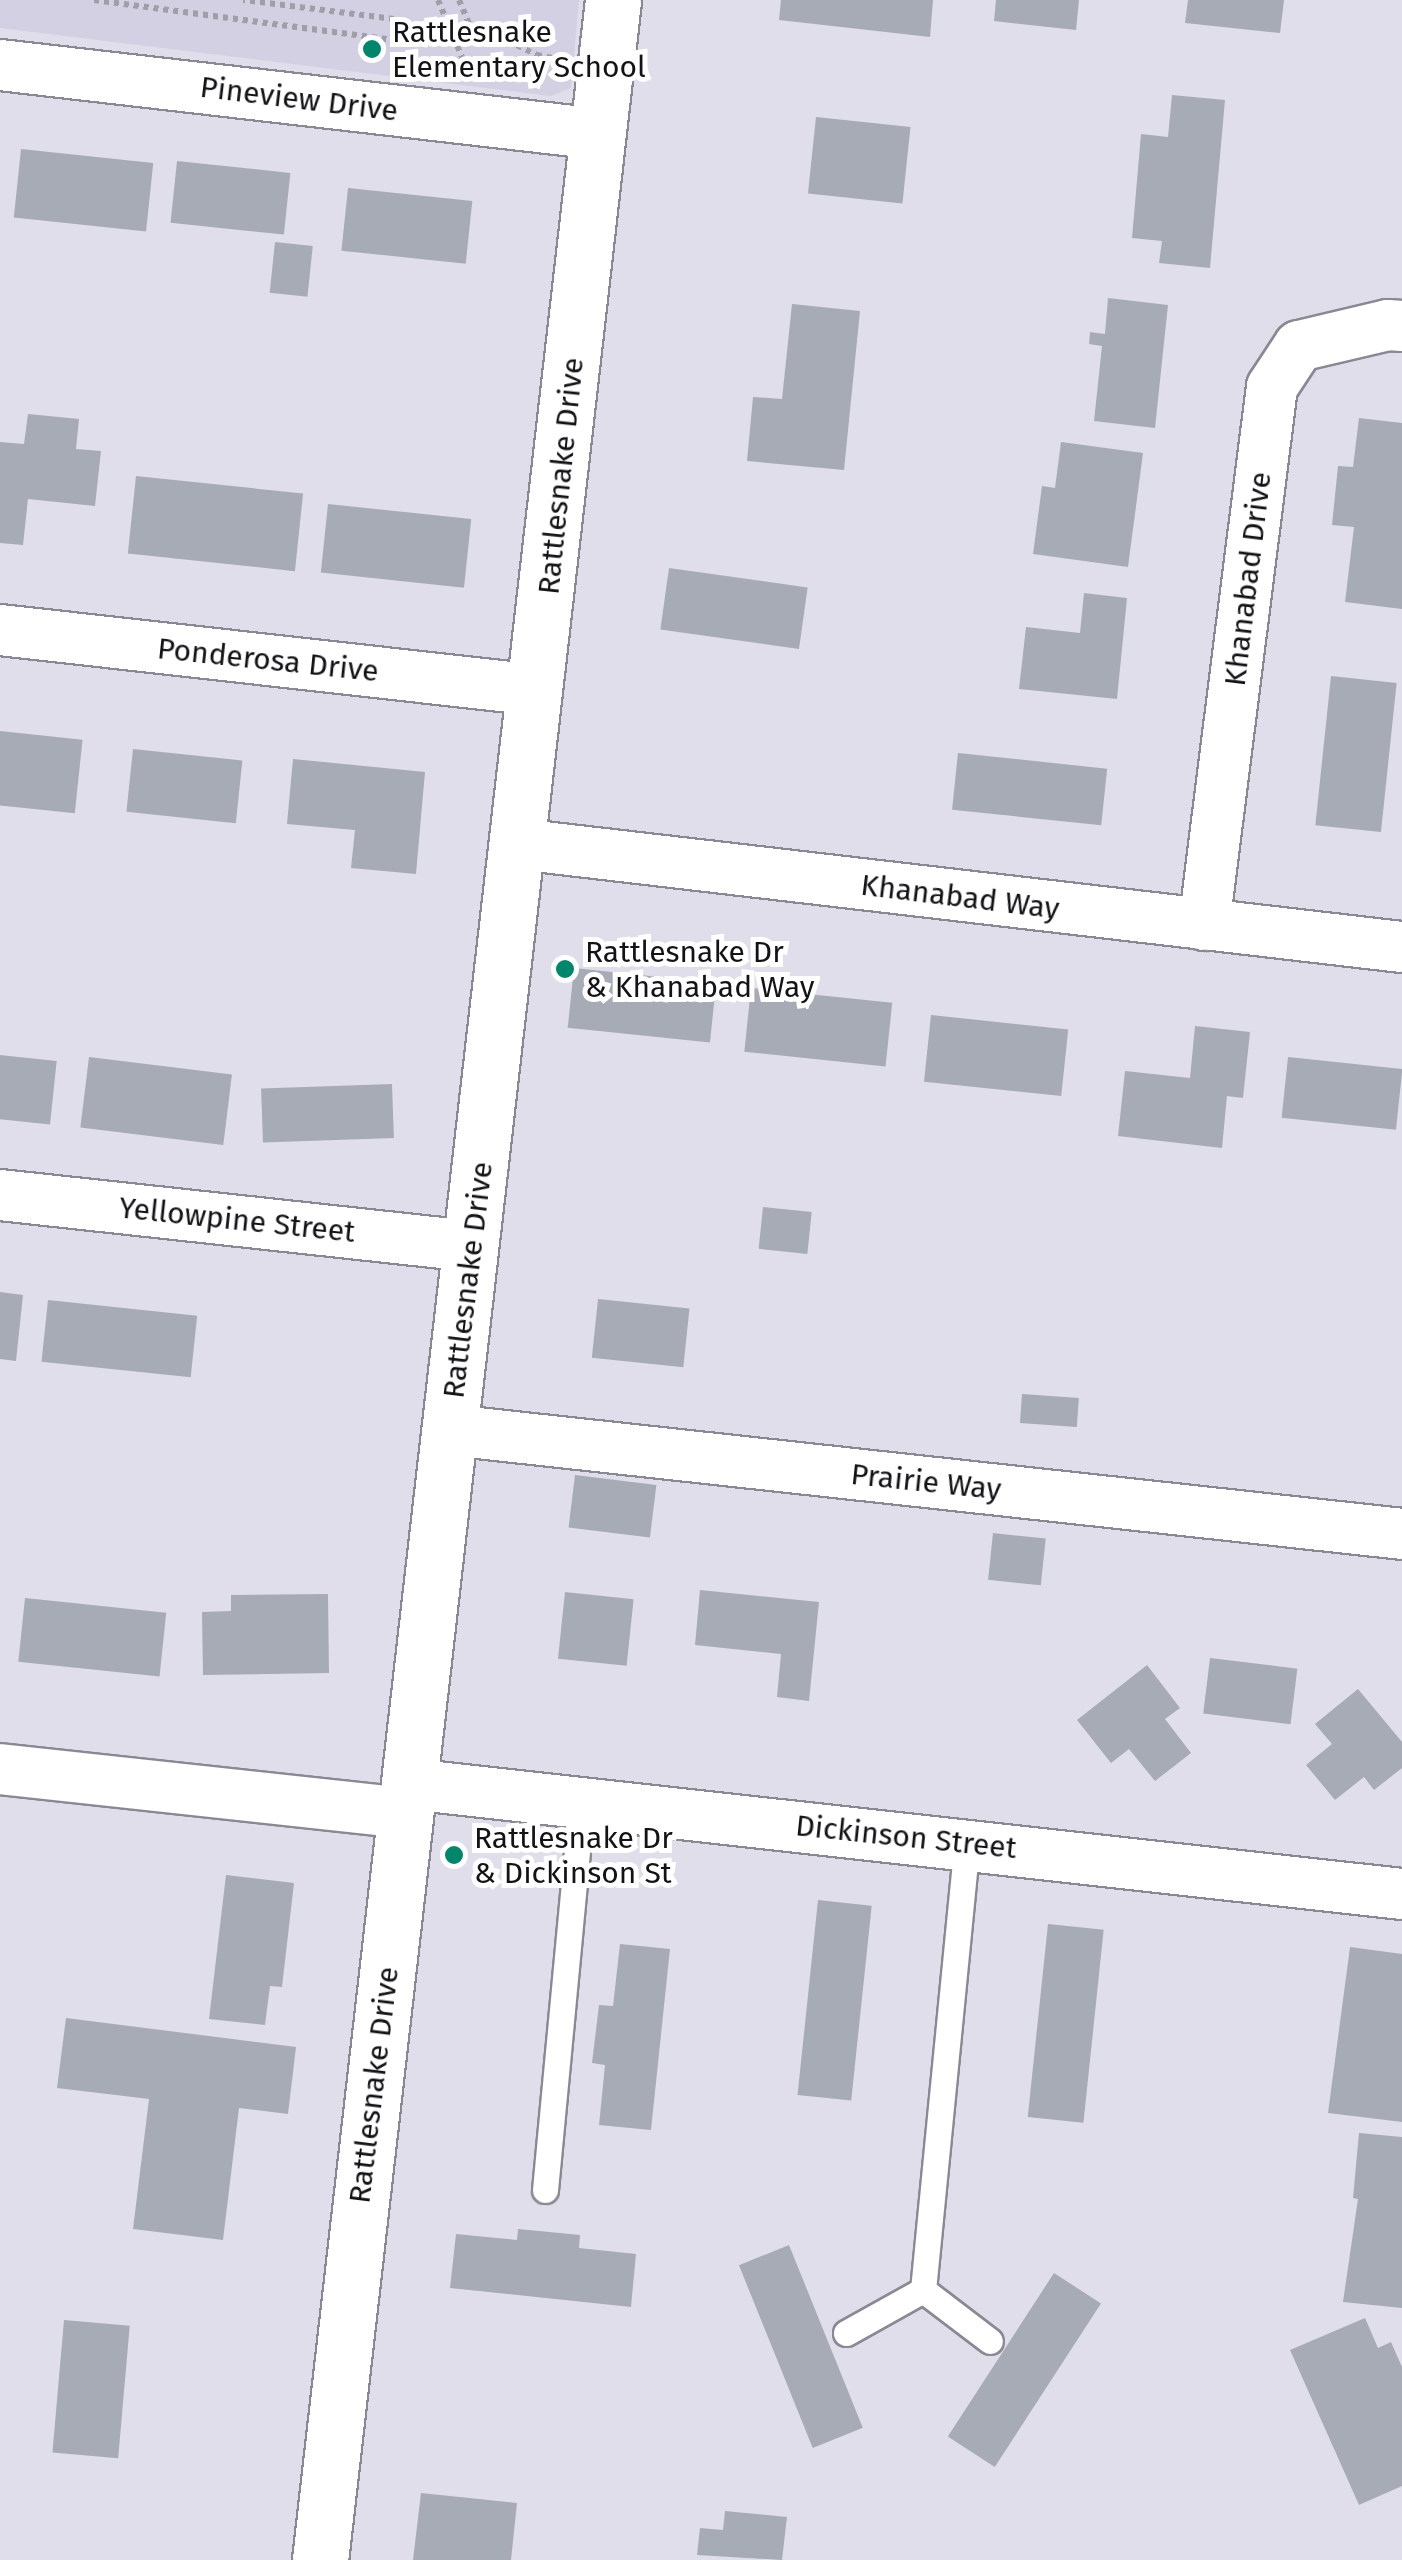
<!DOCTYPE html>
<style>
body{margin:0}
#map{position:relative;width:1402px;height:2560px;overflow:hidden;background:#e0deea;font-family:"Fira Sans",sans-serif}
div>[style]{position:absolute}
.built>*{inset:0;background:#d3d0e3}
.building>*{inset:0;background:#a7abb5;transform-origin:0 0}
.path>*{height:6px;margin-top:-3px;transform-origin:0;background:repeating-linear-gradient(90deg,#a09fa8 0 5px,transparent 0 10px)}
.roads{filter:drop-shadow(2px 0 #8a8993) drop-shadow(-2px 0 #8a8993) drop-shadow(0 2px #8a8993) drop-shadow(0 -2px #8a8993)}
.service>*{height:25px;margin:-12.5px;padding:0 12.5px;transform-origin:12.5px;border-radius:12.5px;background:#fff}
.minor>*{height:50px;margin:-25px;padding:0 25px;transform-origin:25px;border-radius:25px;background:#fff}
.tertiary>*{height:55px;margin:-27.5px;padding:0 27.5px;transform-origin:27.5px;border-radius:27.5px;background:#fff}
.dots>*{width:28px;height:28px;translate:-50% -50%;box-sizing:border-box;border:5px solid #fff;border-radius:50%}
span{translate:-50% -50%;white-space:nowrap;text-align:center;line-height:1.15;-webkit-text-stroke:10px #fff;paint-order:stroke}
.poi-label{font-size:30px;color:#131317}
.left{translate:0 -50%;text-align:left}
.street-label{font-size:30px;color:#131317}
</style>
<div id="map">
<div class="built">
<div style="clip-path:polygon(0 0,579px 0,571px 88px,551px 96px,0 28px)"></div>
</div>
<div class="building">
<div style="clip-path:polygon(781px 0,933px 0,930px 37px,779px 20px)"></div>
<div style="clip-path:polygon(996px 0,1079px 0,1076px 30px,994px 21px)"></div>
<div style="clip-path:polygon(1188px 0,1284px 0,1280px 33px,1185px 23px)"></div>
<div style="clip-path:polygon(1172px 95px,1225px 100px,1210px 268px,1159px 263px,1162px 241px,1132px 238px,1141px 134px,1168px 137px)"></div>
<div style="left:816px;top:117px;width:95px;height:77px;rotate:6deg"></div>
<div style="left:21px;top:149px;width:133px;height:69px;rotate:6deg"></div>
<div style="left:177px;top:161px;width:114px;height:62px;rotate:6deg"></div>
<div style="left:348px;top:188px;width:125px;height:63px;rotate:6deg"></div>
<div style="left:275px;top:242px;width:38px;height:51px;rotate:6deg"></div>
<div style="clip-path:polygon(1108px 298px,1168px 305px,1155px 428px,1094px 421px,1102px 346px,1089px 344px,1090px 332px,1105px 334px)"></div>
<div style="clip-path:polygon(792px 304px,860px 311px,844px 470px,747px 461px,753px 397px,782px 399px)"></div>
<div style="clip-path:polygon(28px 414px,79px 419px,76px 449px,101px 451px,95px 506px,28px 499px,23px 545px,0 543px,0 442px,24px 444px)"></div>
<div style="clip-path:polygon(1359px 418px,1402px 423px,1402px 609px,1345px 602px,1354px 527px,1332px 525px,1338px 466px,1353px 467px)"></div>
<div style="clip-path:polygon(1061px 442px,1143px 453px,1128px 567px,1033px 554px,1042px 486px,1055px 488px)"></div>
<div style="left:136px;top:476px;width:168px;height:78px;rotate:6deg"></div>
<div style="left:328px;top:504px;width:144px;height:69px;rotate:6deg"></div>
<div style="left:669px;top:568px;width:140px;height:62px;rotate:8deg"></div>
<div style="clip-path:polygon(1084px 593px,1127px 598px,1117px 699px,1019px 689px,1026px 627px,1080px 633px)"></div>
<div style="left:1331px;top:676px;width:66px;height:150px;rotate:6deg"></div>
<div style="left:0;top:731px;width:83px;height:74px;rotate:6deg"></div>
<div style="left:133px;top:749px;width:110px;height:63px;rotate:6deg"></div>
<div style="left:958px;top:753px;width:150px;height:57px;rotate:6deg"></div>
<div style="clip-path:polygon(293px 759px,425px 772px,416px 874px,351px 868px,355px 830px,287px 824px)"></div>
<div style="left:574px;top:968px;width:143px;height:60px;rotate:6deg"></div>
<div style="left:751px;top:988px;width:142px;height:64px;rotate:6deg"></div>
<div style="left:931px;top:1015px;width:138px;height:67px;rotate:6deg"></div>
<div style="clip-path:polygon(1195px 1026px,1250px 1032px,1243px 1098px,1227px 1096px,1222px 1148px,1118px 1136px,1125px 1071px,1190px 1078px)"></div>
<div style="left:0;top:1055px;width:57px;height:64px;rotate:6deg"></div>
<div style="left:89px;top:1057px;width:144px;height:71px;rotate:7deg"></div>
<div style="left:1288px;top:1057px;width:115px;height:61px;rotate:6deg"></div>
<div style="left:392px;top:1084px;width:54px;height:131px;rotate:88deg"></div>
<div style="left:763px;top:1207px;width:49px;height:42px;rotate:6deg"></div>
<div style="clip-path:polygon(0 1292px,23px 1295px,16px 1361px,0 1359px)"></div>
<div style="left:598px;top:1299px;width:92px;height:59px;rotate:6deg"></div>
<div style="left:48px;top:1300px;width:150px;height:62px;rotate:6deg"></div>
<div style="left:1022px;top:1394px;width:57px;height:29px;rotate:4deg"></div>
<div style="left:575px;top:1475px;width:82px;height:53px;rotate:7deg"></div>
<div style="left:993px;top:1533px;width:53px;height:47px;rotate:6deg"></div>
<div style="clip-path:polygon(700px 1590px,819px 1602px,809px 1701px,777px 1697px,781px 1654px,695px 1645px)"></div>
<div style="left:565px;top:1592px;width:69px;height:67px;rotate:6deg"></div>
<div style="clip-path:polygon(328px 1594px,329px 1673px,203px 1675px,202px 1612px,231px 1611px,231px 1595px)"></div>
<div style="left:25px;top:1598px;width:142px;height:64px;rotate:6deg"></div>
<div style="left:1210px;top:1658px;width:88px;height:56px;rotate:7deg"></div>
<div style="clip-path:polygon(1147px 1665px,1180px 1708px,1165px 1719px,1191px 1753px,1155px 1781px,1129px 1749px,1111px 1763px,1077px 1720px)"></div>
<div style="clip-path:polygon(1358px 1689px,1402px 1742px,1402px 1768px,1374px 1790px,1364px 1777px,1335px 1800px,1306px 1765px,1332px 1744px,1315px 1724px)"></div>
<div style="clip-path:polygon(226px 1875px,294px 1883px,282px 1987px,270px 1986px,265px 2025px,209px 2019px)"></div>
<div style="left:818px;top:1900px;width:54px;height:196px;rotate:6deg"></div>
<div style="left:1048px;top:1924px;width:56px;height:194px;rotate:6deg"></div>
<div style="clip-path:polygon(620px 1944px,670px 1949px,651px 2130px,599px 2125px,605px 2065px,592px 2063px,599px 2005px,613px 2006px)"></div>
<div style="clip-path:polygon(1350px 1947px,1402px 1954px,1402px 2122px,1328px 2113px)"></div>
<div style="clip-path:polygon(66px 2018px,296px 2047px,288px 2114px,239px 2108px,223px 2240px,133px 2229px,149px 2099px,57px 2088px)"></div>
<div style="clip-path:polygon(1359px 2133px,1402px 2137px,1402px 2308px,1343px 2302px,1358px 2199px,1353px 2198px)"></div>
<div style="clip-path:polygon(518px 2229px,580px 2235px,579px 2248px,636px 2254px,631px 2307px,450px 2288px,456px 2234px,517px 2240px)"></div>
<div style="left:789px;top:2245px;width:197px;height:54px;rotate:68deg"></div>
<div style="left:1054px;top:2273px;width:56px;height:195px;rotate:33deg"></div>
<div style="clip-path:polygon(1365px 2318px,1378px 2348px,1391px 2342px,1402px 2367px,1402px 2486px,1359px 2505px,1290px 2350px)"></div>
<div style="left:64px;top:2320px;width:66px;height:133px;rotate:5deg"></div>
<div style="clip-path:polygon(421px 2493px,517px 2503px,511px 2560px,413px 2560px)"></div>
<div style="clip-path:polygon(725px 2511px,787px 2517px,782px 2560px,697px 2555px,700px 2528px,723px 2530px)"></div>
</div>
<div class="path">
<div style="left:94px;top:0;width:312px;rotate:7.6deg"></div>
<div style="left:403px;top:41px;width:24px;rotate:-112deg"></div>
<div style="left:394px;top:19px;width:152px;rotate:-172.8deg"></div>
<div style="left:438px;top:0;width:82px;rotate:67.2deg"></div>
<div style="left:459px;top:0;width:33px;rotate:67deg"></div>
<div style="left:472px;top:30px;width:9px;rotate:-13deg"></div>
<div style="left:481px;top:28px;width:62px;rotate:25.7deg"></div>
<div style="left:537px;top:55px;width:25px;rotate:11deg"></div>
</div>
<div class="roads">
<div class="service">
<div style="left:545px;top:2190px;width:390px;rotate:-84.6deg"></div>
<div style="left:923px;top:2290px;width:448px;rotate:-84.4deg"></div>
<div style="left:846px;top:2333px;width:88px;rotate:-29.2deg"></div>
<div style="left:923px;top:2290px;width:84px;rotate:37.3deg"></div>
</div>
<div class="minor">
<div style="left:0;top:65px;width:603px;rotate:6.57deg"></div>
<div style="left:0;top:630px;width:540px;rotate:6.38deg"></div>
<div style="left:518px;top:844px;width:890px;rotate:6.65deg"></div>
<div style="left:1204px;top:925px;width:542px;rotate:-82.8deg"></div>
<div style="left:1272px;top:387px;width:49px;rotate:-56.6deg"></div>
<div style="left:1299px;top:346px;width:91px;rotate:-13.3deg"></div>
<div style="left:1388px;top:325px;width:14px;rotate:4deg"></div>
<div style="left:0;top:1195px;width:476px;rotate:6.2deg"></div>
<div style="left:450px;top:1430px;width:958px;rotate:6.23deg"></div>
<div style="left:0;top:1769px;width:409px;rotate:6.2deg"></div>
<div style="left:410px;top:1784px;width:998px;rotate:6.33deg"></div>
</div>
<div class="tertiary">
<div style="left:320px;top:2560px;width:2577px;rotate:-83.47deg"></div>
</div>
</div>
<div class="dots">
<div style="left:372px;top:49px;background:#00876b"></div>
<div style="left:565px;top:969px;background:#00876b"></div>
<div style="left:454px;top:1855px;background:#00876b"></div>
</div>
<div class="poi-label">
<span class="left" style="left:392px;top:49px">Rattlesnake<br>Elementary School</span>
<span class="left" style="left:585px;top:969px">Rattlesnake Dr<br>&amp; Khanabad Way</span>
<span class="left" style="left:474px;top:1855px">Rattlesnake Dr<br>&amp; Dickinson St</span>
</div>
<div class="street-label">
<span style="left:299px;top:99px;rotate:7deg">Pineview Drive</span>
<span style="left:561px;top:476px;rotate:-84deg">Rattlesnake Drive</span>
<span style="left:1248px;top:579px;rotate:-83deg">Khanabad Drive</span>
<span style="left:268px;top:660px;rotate:6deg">Ponderosa Drive</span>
<span style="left:960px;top:897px;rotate:7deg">Khanabad Way</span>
<span style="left:237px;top:1220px;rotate:6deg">Yellowpine Street</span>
<span style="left:468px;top:1280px;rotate:-83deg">Rattlesnake Drive</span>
<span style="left:926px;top:1482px;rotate:6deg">Prairie Way</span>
<span style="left:906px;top:1837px;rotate:6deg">Dickinson Street</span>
<span style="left:374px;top:2085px;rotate:-83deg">Rattlesnake Drive</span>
</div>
</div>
